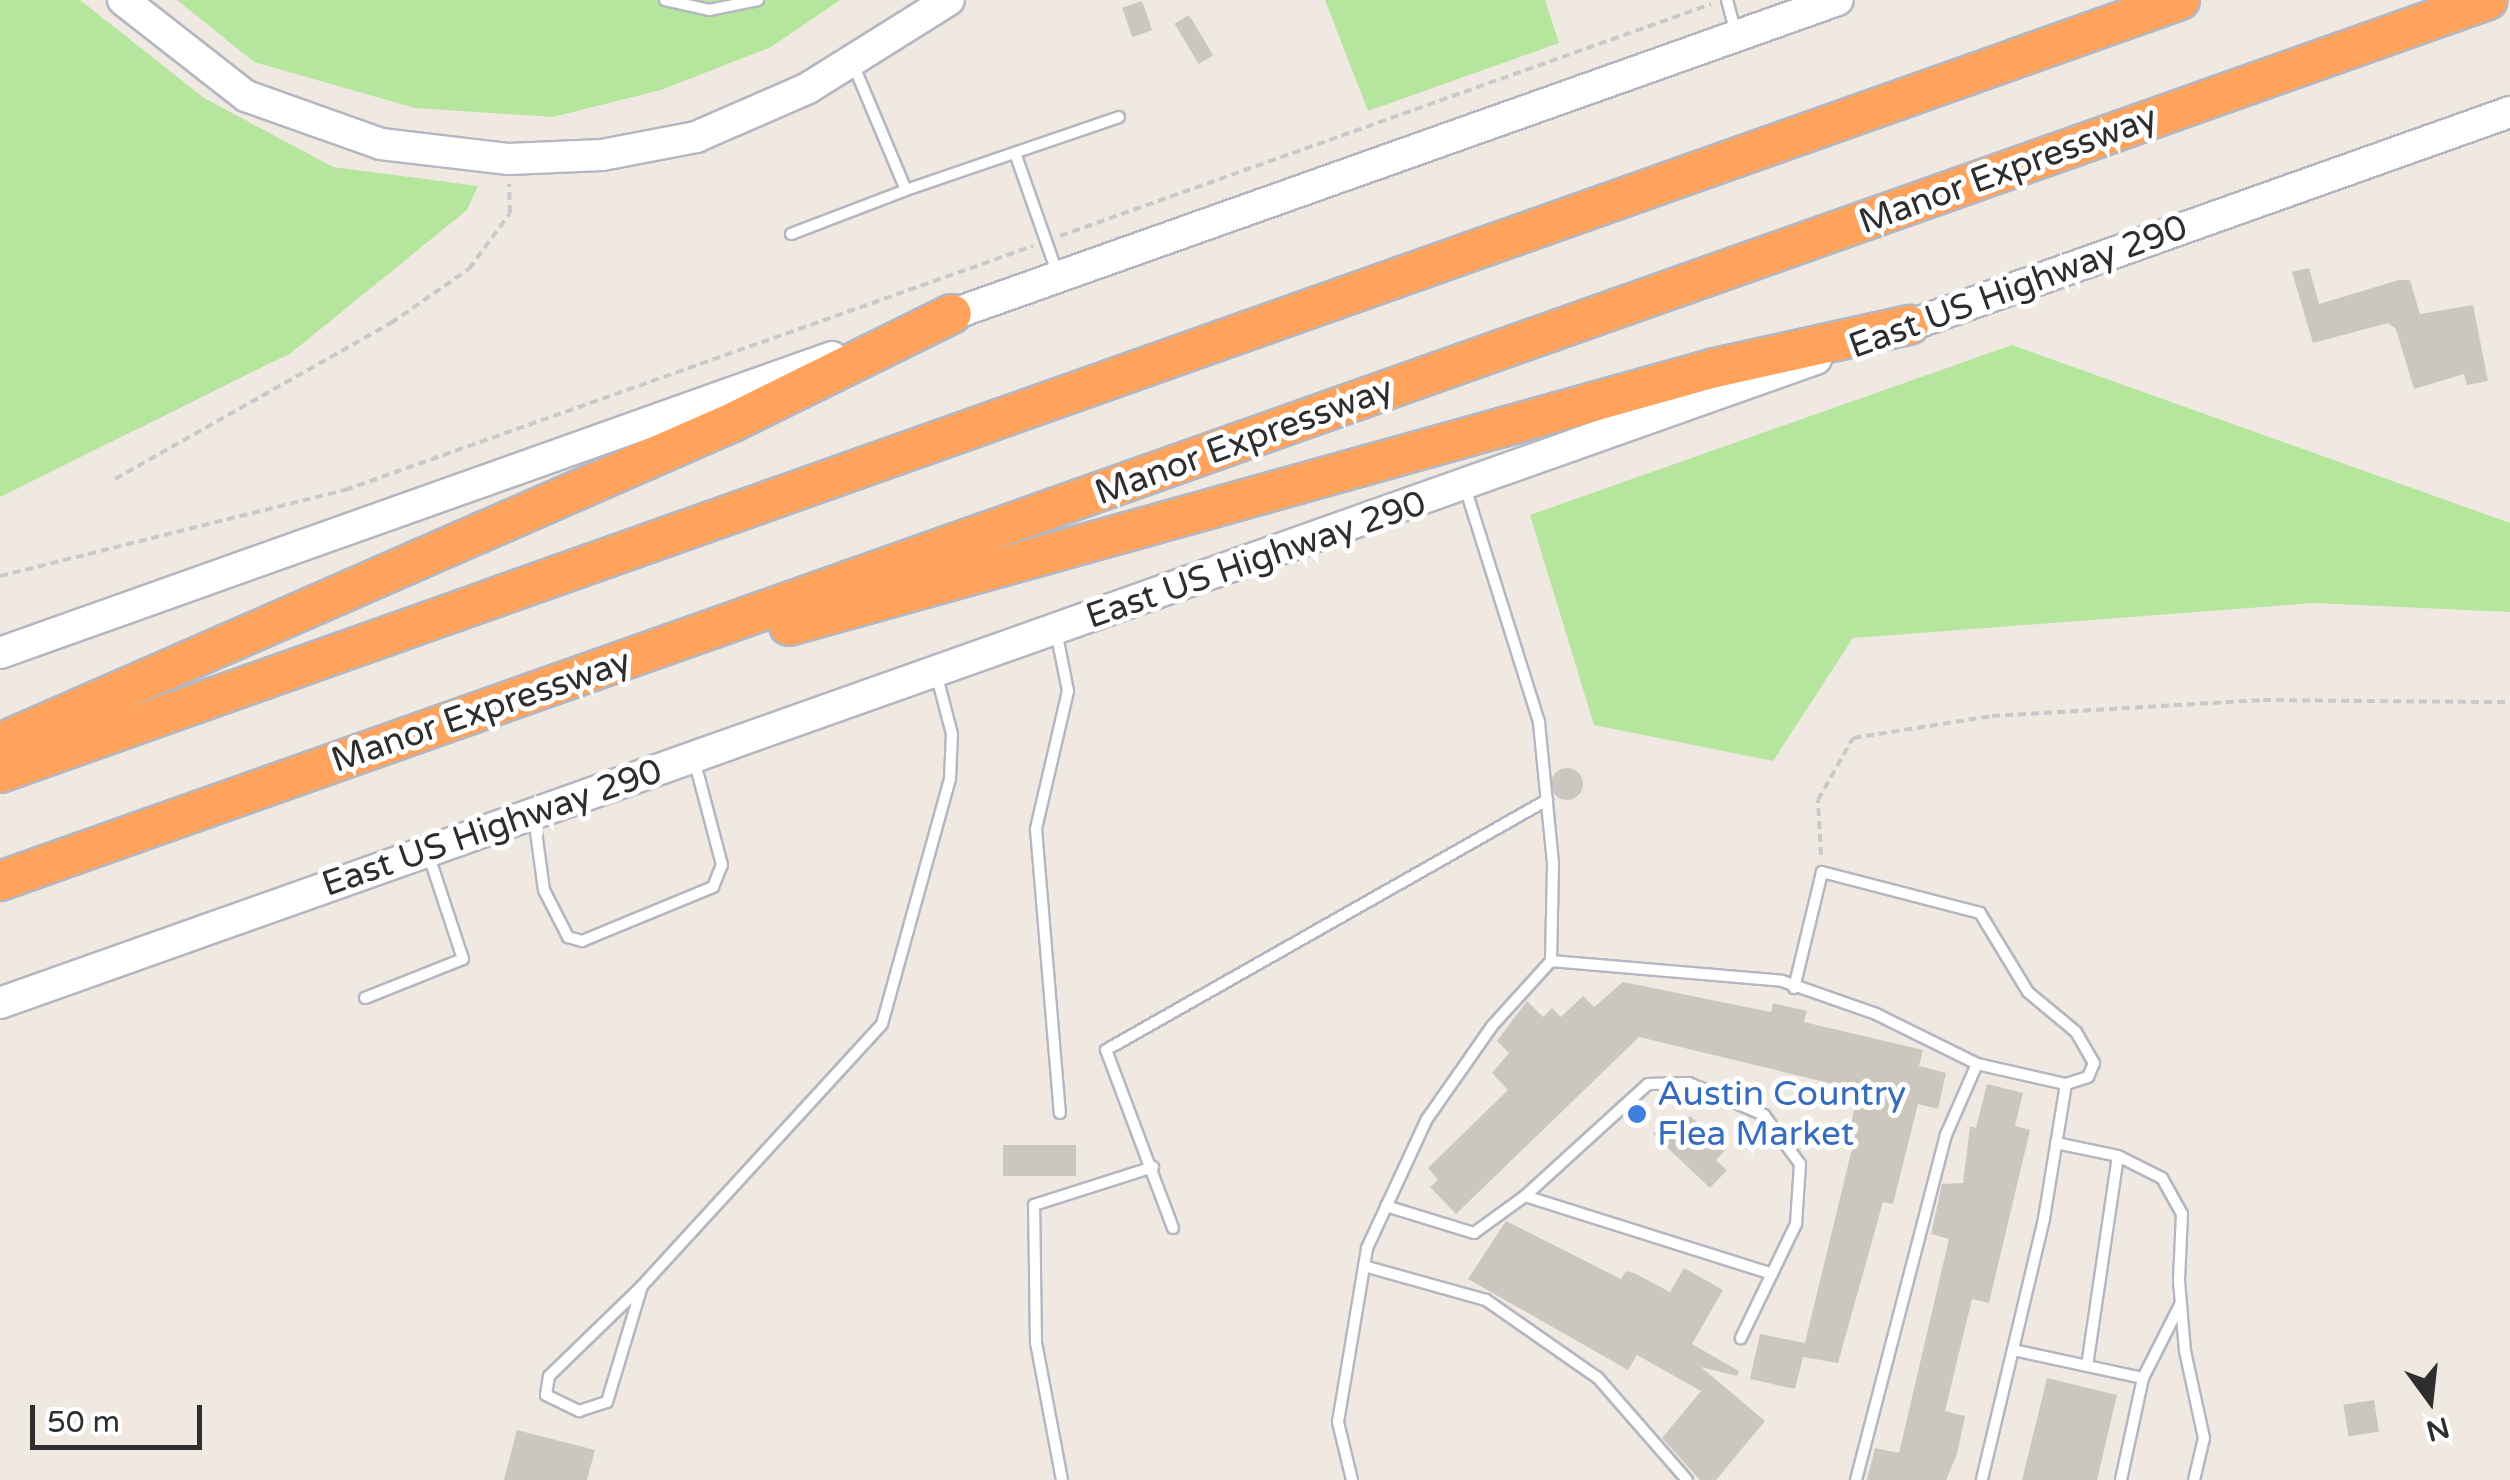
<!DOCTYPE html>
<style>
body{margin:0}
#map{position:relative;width:2510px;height:1480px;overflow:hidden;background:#efe9e1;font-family:"Varela Round",sans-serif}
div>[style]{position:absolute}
.green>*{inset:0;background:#b6e59e}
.building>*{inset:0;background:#cbc7bf;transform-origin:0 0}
.round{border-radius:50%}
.path>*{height:4px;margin-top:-2px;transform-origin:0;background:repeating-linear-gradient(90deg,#c9c9c9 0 8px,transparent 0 13px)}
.roads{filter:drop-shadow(2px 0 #b4b7c1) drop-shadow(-2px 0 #b4b7c1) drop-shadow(0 2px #b4b7c1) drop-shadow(0 -2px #b4b7c1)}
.lane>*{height:10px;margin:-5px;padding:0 5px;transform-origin:5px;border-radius:5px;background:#fff}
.secondary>*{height:30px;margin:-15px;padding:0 15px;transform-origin:15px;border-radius:15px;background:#fff}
.highway>*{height:38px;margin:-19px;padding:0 19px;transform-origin:19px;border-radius:19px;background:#ffa35c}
.dots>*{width:28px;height:28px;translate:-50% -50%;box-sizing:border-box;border:5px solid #fff;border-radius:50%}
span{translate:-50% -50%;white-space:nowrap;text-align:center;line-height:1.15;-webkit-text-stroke:10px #fff;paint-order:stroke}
.street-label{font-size:35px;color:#2e2e2e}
.shop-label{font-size:35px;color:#366cbe}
.left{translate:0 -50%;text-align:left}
.north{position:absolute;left:2380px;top:1350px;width:100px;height:100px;-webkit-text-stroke:8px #fff;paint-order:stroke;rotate:165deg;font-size:28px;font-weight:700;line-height:40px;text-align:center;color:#2e2e2e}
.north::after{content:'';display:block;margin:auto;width:35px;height:45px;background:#2e2e2e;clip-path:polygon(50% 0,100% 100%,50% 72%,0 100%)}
.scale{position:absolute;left:30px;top:1405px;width:172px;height:45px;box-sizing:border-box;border:5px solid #2e2e2e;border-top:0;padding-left:12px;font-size:30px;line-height:35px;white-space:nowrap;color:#2e2e2e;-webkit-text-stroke:8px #fff;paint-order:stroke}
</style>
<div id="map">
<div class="green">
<div style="clip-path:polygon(0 0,80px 0,204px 98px,333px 167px,478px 186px,467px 210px,291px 353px,0 497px)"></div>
<div style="clip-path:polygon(177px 0,840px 0,771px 47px,661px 90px,553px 117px,415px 108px,254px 62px)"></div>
<div style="clip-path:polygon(1325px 0,1545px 0,1559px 43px,1368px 111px)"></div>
<div style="clip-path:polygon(2012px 345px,2510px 523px,2510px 612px,2314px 603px,1853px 638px,1773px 761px,1594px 725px,1530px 515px)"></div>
</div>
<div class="building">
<div style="left:1142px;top:1px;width:31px;height:21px;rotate:71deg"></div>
<div style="left:1189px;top:15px;width:47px;height:17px;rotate:59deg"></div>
<div style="clip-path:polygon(2309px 268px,2319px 304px,2399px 280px,2410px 280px,2420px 314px,2473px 305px,2488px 381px,2467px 385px,2464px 374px,2414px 389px,2396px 329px,2388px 323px,2313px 343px,2292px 272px)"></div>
<div class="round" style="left:1551px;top:768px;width:32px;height:32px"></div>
<div style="clip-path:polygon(1623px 982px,1771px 1012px,1773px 1003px,1807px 1011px,1804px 1022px,1923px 1050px,1919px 1066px,1946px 1073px,1938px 1109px,1918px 1104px,1893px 1204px,1883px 1202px,1838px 1363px,1803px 1357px,1795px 1389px,1750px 1379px,1760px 1334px,1805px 1343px,1856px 1132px,1850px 1130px,1858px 1090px,1639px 1037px,1456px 1214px,1430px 1187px,1438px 1180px,1428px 1168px,1508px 1090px,1492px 1073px,1509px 1053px,1497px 1041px,1527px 1001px,1543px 1017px,1552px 1008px,1561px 1017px,1583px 996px,1594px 1007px)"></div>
<div style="clip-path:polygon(1987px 1084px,2023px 1093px,2015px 1126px,2030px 1130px,1989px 1303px,1972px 1299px,1945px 1411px,1965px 1416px,1957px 1454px,1946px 1480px,1867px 1480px,1875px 1448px,1899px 1453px,1949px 1239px,1931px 1234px,1939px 1198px,1942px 1184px,1963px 1183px,1970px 1126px,1976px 1128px)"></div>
<div style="clip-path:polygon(1690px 1116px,1727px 1148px,1716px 1160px,1727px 1170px,1710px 1188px,1653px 1134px,1668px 1119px,1677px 1129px)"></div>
<div style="left:1003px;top:1145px;width:73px;height:31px"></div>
<div style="clip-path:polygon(1506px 1221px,1621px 1279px,1626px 1271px,1634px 1273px,1670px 1292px,1684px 1268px,1723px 1290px,1692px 1344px,1739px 1371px,1737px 1376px,1701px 1367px,1765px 1421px,1716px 1480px,1700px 1480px,1662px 1438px,1701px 1391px,1637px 1355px,1628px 1370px,1468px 1279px)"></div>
<div style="clip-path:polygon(2047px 1378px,2117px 1395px,2097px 1480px,2022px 1480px)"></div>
<div style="left:2374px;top:1400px;width:32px;height:31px;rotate:81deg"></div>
<div style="clip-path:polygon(517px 1430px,595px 1450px,587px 1480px,504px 1480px)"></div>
</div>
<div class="path">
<div style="left:1060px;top:236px;width:691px;rotate:-19.61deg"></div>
<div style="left:115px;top:479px;width:317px;rotate:-29.5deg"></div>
<div style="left:391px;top:323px;width:95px;rotate:-34.7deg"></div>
<div style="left:469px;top:269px;width:69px;rotate:-53.8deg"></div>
<div style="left:510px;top:213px;width:29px;rotate:-92deg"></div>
<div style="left:0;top:576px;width:356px;rotate:-14deg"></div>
<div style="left:345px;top:490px;width:730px;rotate:-19.53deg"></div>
<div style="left:1821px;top:855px;width:55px;rotate:-93.1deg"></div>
<div style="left:1818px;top:800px;width:71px;rotate:-60.6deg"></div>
<div style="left:1853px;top:738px;width:141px;rotate:-9deg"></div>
<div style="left:1992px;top:716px;width:271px;rotate:-3.4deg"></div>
<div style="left:2263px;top:700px;width:247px;rotate:0.5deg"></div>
</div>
<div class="roads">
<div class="lane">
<div style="left:665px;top:0;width:45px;rotate:12.8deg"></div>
<div style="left:709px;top:10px;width:50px;rotate:-11.5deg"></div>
<div style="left:1727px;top:0;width:34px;rotate:75deg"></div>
<div style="left:1015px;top:153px;width:129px;rotate:70.6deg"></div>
<div style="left:906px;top:190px;width:225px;rotate:-18.9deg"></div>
<div style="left:791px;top:234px;width:123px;rotate:-20.9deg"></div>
<div style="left:906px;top:190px;width:134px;rotate:-112.8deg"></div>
<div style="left:1056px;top:631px;width:61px;rotate:78.7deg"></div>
<div style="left:1068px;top:691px;width:142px;rotate:103.1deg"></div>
<div style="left:1036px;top:829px;width:285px;rotate:85.2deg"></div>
<div style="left:534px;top:817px;width:74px;rotate:82.2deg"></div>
<div style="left:544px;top:890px;width:53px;rotate:62.9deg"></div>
<div style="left:568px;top:937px;width:15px;rotate:16deg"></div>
<div style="left:582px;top:941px;width:142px;rotate:-22.4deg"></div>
<div style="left:713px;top:887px;width:24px;rotate:-68deg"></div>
<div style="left:722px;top:865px;width:106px;rotate:-104.8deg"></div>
<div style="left:1551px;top:961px;width:232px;rotate:4.9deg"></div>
<div style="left:1782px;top:981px;width:100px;rotate:19.3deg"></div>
<div style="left:1876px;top:1014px;width:113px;rotate:26.3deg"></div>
<div style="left:1977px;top:1064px;width:91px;rotate:12.7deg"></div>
<div style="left:2066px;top:1084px;width:137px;rotate:99.3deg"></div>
<div style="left:2044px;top:1219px;width:268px;rotate:103.4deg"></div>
<div style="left:1794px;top:988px;width:119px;rotate:-76.4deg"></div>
<div style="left:1822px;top:872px;width:163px;rotate:14.5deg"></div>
<div style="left:1980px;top:913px;width:92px;rotate:58.7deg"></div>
<div style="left:2028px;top:992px;width:62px;rotate:39.8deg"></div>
<div style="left:2076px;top:1032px;width:36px;rotate:60deg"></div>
<div style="left:2094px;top:1063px;width:15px;rotate:113deg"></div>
<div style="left:2088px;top:1077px;width:23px;rotate:162deg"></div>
<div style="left:365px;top:998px;width:105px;rotate:-21.7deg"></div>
<div style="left:463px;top:959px;width:108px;rotate:-108.3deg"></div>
<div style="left:2056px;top:1143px;width:63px;rotate:11.8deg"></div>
<div style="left:2118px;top:1156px;width:49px;rotate:26.6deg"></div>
<div style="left:2162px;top:1178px;width:41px;rotate:60.9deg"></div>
<div style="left:2182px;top:1214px;width:67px;rotate:92.6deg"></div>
<div style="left:2179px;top:1281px;width:70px;rotate:85.1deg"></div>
<div style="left:2185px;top:1351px;width:89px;rotate:77.7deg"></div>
<div style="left:2204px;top:1438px;width:43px;rotate:103.4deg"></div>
<div style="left:1525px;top:1196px;width:259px;rotate:17.5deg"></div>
<div style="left:1386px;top:1206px;width:92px;rotate:17.1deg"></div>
<div style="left:1474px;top:1233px;width:63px;rotate:-36deg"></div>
<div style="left:1525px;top:1196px;width:166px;rotate:-42.3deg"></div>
<div style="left:1648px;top:1084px;width:41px;rotate:-1.4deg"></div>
<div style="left:1689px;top:1083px;width:82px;rotate:23.1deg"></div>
<div style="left:1764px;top:1115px;width:61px;rotate:53.7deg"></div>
<div style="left:1800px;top:1164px;width:60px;rotate:93.8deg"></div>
<div style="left:1796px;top:1224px;width:127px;rotate:115.8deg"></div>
<div style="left:1173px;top:1228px;width:190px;rotate:-110.6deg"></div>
<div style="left:1106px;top:1050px;width:507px;rotate:-29.55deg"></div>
<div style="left:1364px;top:1266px;width:127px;rotate:15.6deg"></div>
<div style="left:1486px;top:1300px;width:136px;rotate:34.9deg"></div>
<div style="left:1598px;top:1378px;width:135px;rotate:48.9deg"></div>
<div style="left:642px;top:1286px;width:129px;rotate:135.9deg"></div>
<div style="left:549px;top:1376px;width:19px;rotate:99deg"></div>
<div style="left:546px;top:1395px;width:37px;rotate:26deg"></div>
<div style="left:579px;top:1411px;width:29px;rotate:-18deg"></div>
<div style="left:607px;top:1402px;width:121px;rotate:-73.2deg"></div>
<div style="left:642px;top:1286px;width:355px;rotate:-47.5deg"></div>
<div style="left:882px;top:1024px;width:254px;rotate:-74.5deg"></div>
<div style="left:950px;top:779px;width:45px;rotate:-87.5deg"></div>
<div style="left:952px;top:734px;width:63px;rotate:-104.7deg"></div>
<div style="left:2013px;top:1350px;width:133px;rotate:12.2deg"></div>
<div style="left:2143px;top:1378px;width:104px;rotate:102.2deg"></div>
<div style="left:2087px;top:1366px;width:212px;rotate:-81.6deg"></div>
<div style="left:2143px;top:1378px;width:84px;rotate:-63.1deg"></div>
<div style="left:1062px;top:1480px;width:139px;rotate:-100.7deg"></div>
<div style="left:1036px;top:1343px;width:138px;rotate:-90.8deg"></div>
<div style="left:1034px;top:1205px;width:125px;rotate:-17.7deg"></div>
<div style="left:1352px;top:1480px;width:60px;rotate:-103.6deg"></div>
<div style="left:1338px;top:1422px;width:176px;rotate:-80.5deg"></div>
<div style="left:1367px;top:1248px;width:142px;rotate:-65.1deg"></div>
<div style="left:1427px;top:1119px;width:113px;rotate:-55deg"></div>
<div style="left:1492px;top:1026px;width:88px;rotate:-47.8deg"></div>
<div style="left:1551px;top:961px;width:98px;rotate:-88.8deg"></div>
<div style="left:1553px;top:863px;width:142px;rotate:-95.7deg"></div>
<div style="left:1539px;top:722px;width:245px;rotate:-107.5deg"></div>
<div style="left:1856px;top:1480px;width:357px;rotate:-75.4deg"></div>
<div style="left:1946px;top:1135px;width:77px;rotate:-66.4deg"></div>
</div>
<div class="secondary">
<div style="left:123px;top:0;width:156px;rotate:38deg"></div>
<div style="left:246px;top:96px;width:143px;rotate:19.6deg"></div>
<div style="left:381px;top:144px;width:129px;rotate:6.7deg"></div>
<div style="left:509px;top:159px;width:93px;rotate:-2.5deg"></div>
<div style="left:602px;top:155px;width:96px;rotate:-10.8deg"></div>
<div style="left:696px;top:137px;width:122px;rotate:-23.6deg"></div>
<div style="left:808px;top:88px;width:166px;rotate:-32deg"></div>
<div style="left:931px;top:322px;width:962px;rotate:-19.55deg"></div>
<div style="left:1888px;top:333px;width:660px;rotate:-19.56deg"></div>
<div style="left:0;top:653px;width:883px;rotate:-19.58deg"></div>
<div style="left:0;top:1003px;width:1927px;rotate:-19.53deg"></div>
</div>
<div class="highway">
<div style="left:789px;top:626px;width:961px;rotate:-15.57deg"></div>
<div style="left:1715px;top:368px;width:199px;rotate:-12.5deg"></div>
<div style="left:0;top:743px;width:800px;rotate:-23.65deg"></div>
<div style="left:733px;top:422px;width:244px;rotate:-26.3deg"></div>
<div style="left:0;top:773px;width:2313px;rotate:-19.52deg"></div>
<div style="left:0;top:881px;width:2639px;rotate:-19.5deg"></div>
</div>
</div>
<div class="dots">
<div style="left:1637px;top:1114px;background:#3f7fe0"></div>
</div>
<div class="street-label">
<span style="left:2008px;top:170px;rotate:-20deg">Manor Expressway</span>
<span style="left:2018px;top:287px;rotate:-20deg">East US Highway 290</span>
<span style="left:1244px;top:441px;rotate:-20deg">Manor Expressway</span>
<span style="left:1256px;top:560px;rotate:-19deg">East US Highway 290</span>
<span style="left:481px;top:711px;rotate:-19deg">Manor Expressway</span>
<span style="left:492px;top:828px;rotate:-19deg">East US Highway 290</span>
</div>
<div class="shop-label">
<span class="left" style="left:1657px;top:1114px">Austin Country<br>Flea Market</span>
</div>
<div class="north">N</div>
<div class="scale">50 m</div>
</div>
